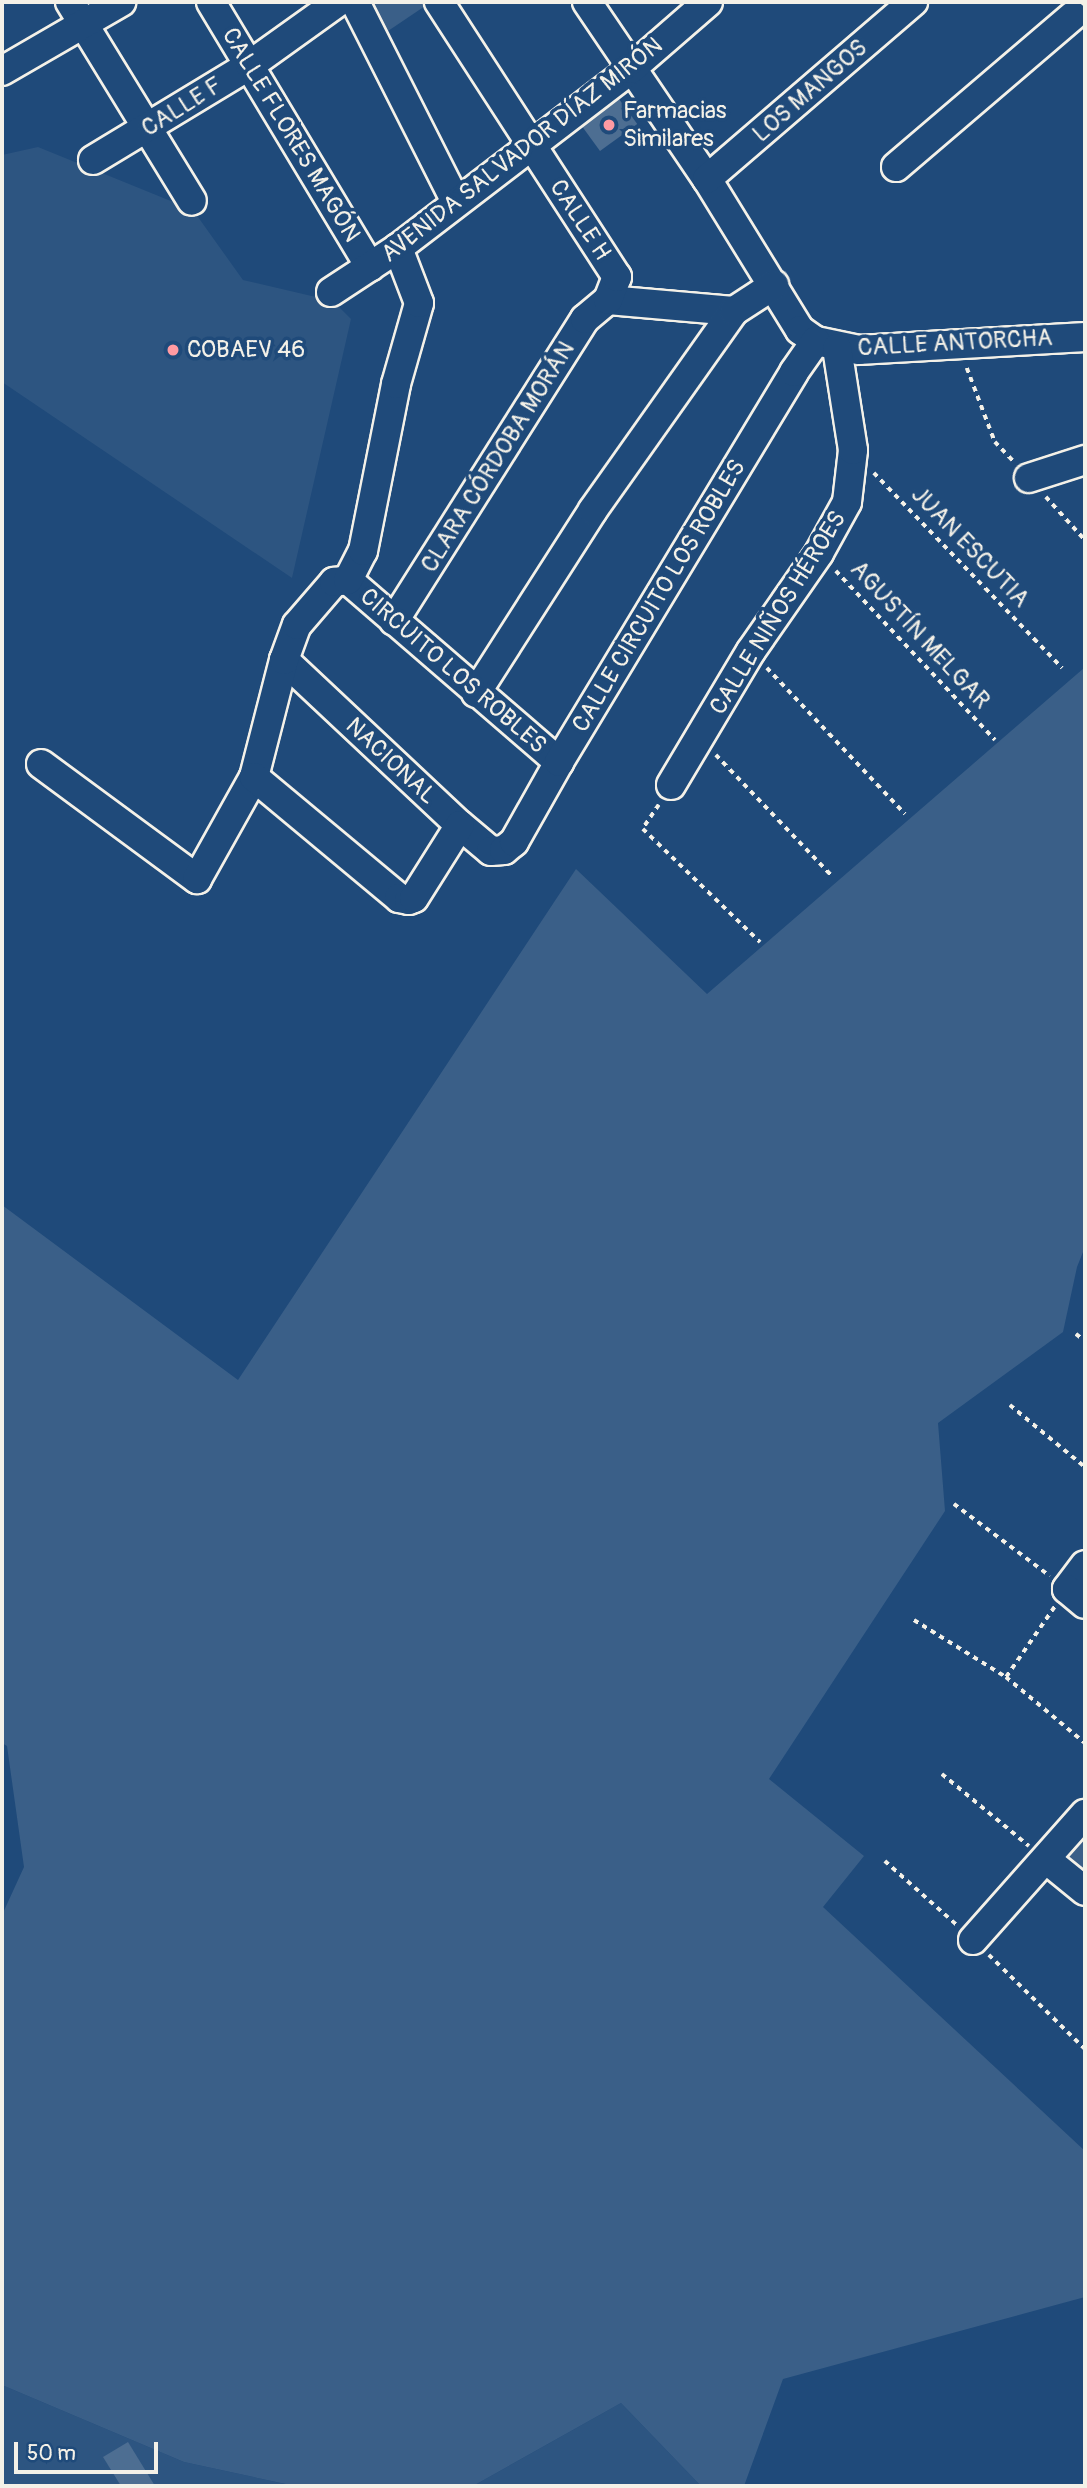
<!DOCTYPE html>
<meta charset="utf-8">
<style>
body{margin:0}
#map{position:relative;width:1087px;height:2488px;overflow:hidden;background:#1f4a7a;font-family:Pangolin,sans-serif}
div>[style]{position:absolute}
.built>*{inset:0;background:#2d5581}
.green>*{inset:0;background:#3a5f88}
.building>*{inset:0;background:#4d6e92;transform-origin:0 0}
.path>*{height:3.5px;margin-top:-1.75px;transform-origin:0;background:repeating-linear-gradient(90deg,#f4f1e8 0 5px,transparent 0 10px)}
.roads{filter:drop-shadow(2px 0 #f4f1e8) drop-shadow(-2px 0 #f4f1e8) drop-shadow(0 2px #f4f1e8) drop-shadow(0 -2px #f4f1e8)}
.minor>*{height:28px;margin:-14px;padding:0 14px;transform-origin:14px;border-radius:14px;background:#1f4a7a}
.dots>*{width:19px;height:19px;translate:-50% -50%;box-sizing:border-box;border:4px solid #1f4a7a;border-radius:50%}
span{translate:-50% -50%;white-space:nowrap;text-align:center;line-height:1.15;-webkit-text-stroke:7px #1f4a7a;paint-order:stroke}
.street-label{font-size:24px;color:#f4f1e8}
.poi-label{font-size:24px;color:#f4f1e8}
.left{translate:0 -50%;text-align:left}
.frame{position:absolute;inset:0;border:4px solid #f4f1e8;pointer-events:none}
.scale{position:absolute;left:14px;top:2442px;width:144px;height:32px;box-sizing:border-box;border:4px solid #f4f1e8;border-top:0;padding-left:9px;font-size:21px;line-height:24px;white-space:nowrap;color:#f4f1e8;-webkit-text-stroke:5px #1f4a7a;paint-order:stroke}
</style>
<div id="map">
<div class="built">
<div style="clip-path:polygon(38px 147px,193px 210px,243px 280px,333px 301px,351px 319px,292px 578px,2px 382px,2px 155px)"></div>
<div style="clip-path:polygon(2px 2385px,184px 2462px,295px 2486px,2px 2486px)"></div>
<div style="clip-path:polygon(621px 2403px,701px 2486px,473px 2486px)"></div>
</div>
<div class="green">
<div style="clip-path:polygon(371px 2px,431px 2px,388px 31px)"></div>
<div style="clip-path:polygon(1084px 668px,1085px 1247px,1077px 1267px,1063px 1332px,938px 1423px,945px 1511px,769px 1779px,864px 1856px,823px 1907px,1085px 2151px,1085px 2297px,783px 2379px,744px 2486px,701px 2486px,621px 2403px,473px 2486px,295px 2486px,184px 2462px,2px 2385px,2px 1915px,24px 1867px,7px 1746px,2px 1743px,2px 1205px,238px 1380px,576px 869px,707px 994px)"></div>
<div style="clip-path:polygon(1085px 1825px,1085px 1873px,1062px 1853px)"></div>
</div>
<div class="building">
<div style="left:619px;top:99px;width:31px;height:46px;rotate:54deg"></div>
<div style="clip-path:polygon(128px 2442px,155px 2486px,121px 2486px,103px 2457px)"></div>
</div>
<div class="path">
<div style="left:967px;top:368px;width:79px;rotate:69.3deg"></div>
<div style="left:995px;top:442px;width:29px;rotate:46deg"></div>
<div style="left:874px;top:473px;width:271px;rotate:46deg"></div>
<div style="left:1046px;top:497px;width:58px;rotate:47.8deg"></div>
<div style="left:836px;top:571px;width:232px;rotate:46.7deg"></div>
<div style="left:767px;top:668px;width:201px;rotate:46.6deg"></div>
<div style="left:716px;top:755px;width:170px;rotate:46.2deg"></div>
<div style="left:659px;top:805px;width:29px;rotate:124deg"></div>
<div style="left:643px;top:829px;width:163px;rotate:44deg"></div>
<div style="left:1076px;top:1334px;width:11px;rotate:38deg"></div>
<div style="left:1010px;top:1405px;width:97px;rotate:39.6deg"></div>
<div style="left:954px;top:1504px;width:120px;rotate:36.9deg"></div>
<div style="left:914px;top:1620px;width:108px;rotate:31.8deg"></div>
<div style="left:1006px;top:1677px;width:103px;rotate:39.9deg"></div>
<div style="left:1006px;top:1677px;width:86px;rotate:-55.4deg"></div>
<div style="left:942px;top:1774px;width:113px;rotate:39.6deg"></div>
<div style="left:885px;top:1861px;width:98px;rotate:41.7deg"></div>
<div style="left:989px;top:1955px;width:134px;rotate:44.4deg"></div>
</div>
<div class="roads">
<div class="minor">
<div style="left:70px;top:2px;width:233px;rotate:58.5deg"></div>
<div style="left:211px;top:2px;width:309px;rotate:59deg"></div>
<div style="left:355px;top:2px;width:224px;rotate:63.2deg"></div>
<div style="left:587px;top:2px;width:214px;rotate:55.9deg"></div>
<div style="left:707px;top:179px;width:177px;rotate:58.4deg"></div>
<div style="left:800px;top:330px;width:19px;rotate:35deg"></div>
<div style="left:816px;top:341px;width:44px;rotate:11.8deg"></div>
<div style="left:859px;top:350px;width:226px;rotate:-3.3deg"></div>
<div style="left:2px;top:71px;width:138px;rotate:-30.1deg"></div>
<div style="left:93px;top:160px;width:184px;rotate:-31.2deg"></div>
<div style="left:250px;top:65px;width:108px;rotate:-35.6deg"></div>
<div style="left:896px;top:167px;width:233px;rotate:-40.5deg"></div>
<div style="left:707px;top:179px;width:272px;rotate:-40.7deg"></div>
<div style="left:331px;top:292px;width:80px;rotate:-33.3deg"></div>
<div style="left:398px;top:248px;width:294px;rotate:-37.5deg"></div>
<div style="left:631px;top:69px;width:102px;rotate:-41deg"></div>
<div style="left:608px;top:300px;width:126px;rotate:5deg"></div>
<div style="left:1029px;top:478px;width:59px;rotate:-17.8deg"></div>
<div style="left:348px;top:580px;width:279px;rotate:40.8deg"></div>
<div style="left:394px;top:621px;width:357px;rotate:-57.7deg"></div>
<div style="left:585px;top:319px;width:30px;rotate:-40deg"></div>
<div style="left:608px;top:300px;width:25px;rotate:-69deg"></div>
<div style="left:617px;top:277px;width:328px;rotate:-122.9deg"></div>
<div style="left:284px;top:660px;width:241px;rotate:43.2deg"></div>
<div style="left:460px;top:825px;width:40px;rotate:40deg"></div>
<div style="left:491px;top:851px;width:13px;rotate:-4deg"></div>
<div style="left:504px;top:850px;width:13px;rotate:-39deg"></div>
<div style="left:514px;top:842px;width:92px;rotate:-60.6deg"></div>
<div style="left:559px;top:762px;width:455px;rotate:-58.9deg"></div>
<div style="left:794px;top:372px;width:38px;rotate:-55deg"></div>
<div style="left:476px;top:693px;width:217px;rotate:-57.4deg"></div>
<div style="left:593px;top:510px;width:244px;rotate:-54.7deg"></div>
<div style="left:734px;top:311px;width:48px;rotate:-33deg"></div>
<div style="left:41px;top:764px;width:194px;rotate:36.4deg"></div>
<div style="left:197px;top:879px;width:117px;rotate:-60.8deg"></div>
<div style="left:254px;top:777px;width:121px;rotate:-75.6deg"></div>
<div style="left:284px;top:660px;width:37px;rotate:-70deg"></div>
<div style="left:297px;top:625px;width:57px;rotate:-49.3deg"></div>
<div style="left:334px;top:582px;width:14px;rotate:-8deg"></div>
<div style="left:348px;top:580px;width:33px;rotate:-63deg"></div>
<div style="left:363px;top:551px;width:170px;rotate:-78.8deg"></div>
<div style="left:396px;top:384px;width:84px;rotate:-74.1deg"></div>
<div style="left:419px;top:303px;width:59px;rotate:-110.9deg"></div>
<div style="left:254px;top:777px;width:189px;rotate:39.8deg"></div>
<div style="left:399px;top:898px;width:10px;rotate:11deg"></div>
<div style="left:409px;top:900px;width:5px;rotate:-22deg"></div>
<div style="left:414px;top:898px;width:86px;rotate:-57.8deg"></div>
<div style="left:671px;top:785px;width:156px;rotate:-59.2deg"></div>
<div style="left:751px;top:651px;width:119px;rotate:-55.2deg"></div>
<div style="left:819px;top:553px;width:58px;rotate:-61.2deg"></div>
<div style="left:847px;top:502px;width:52px;rotate:-83.4deg"></div>
<div style="left:853px;top:450px;width:103px;rotate:-98.9deg"></div>
<div style="left:1085px;top:1565px;width:30px;rotate:127deg"></div>
<div style="left:1067px;top:1589px;width:23px;rotate:40deg"></div>
<div style="left:1047px;top:1860px;width:49px;rotate:39.2deg"></div>
<div style="left:973px;top:1940px;width:169px;rotate:-48.4deg"></div>
</div>
</div>
<div class="dots">
<div style="left:609px;top:125px;background:#ff9aa2"></div>
<div style="left:173px;top:350px;background:#ff9aa2"></div>
</div>
<div class="street-label">
<span style="left:810px;top:91px;rotate:-41deg">LOS MANGOS</span>
<span style="left:182px;top:107px;rotate:-32deg">CALLE F</span>
<span style="left:291px;top:135px;rotate:59deg">CALLE FLORES MAGÓN</span>
<span style="left:522px;top:150px;rotate:-38deg">AVENIDA SALVADOR DÍAZ MIRÓN</span>
<span style="left:580px;top:220px;rotate:57deg">CALLE H</span>
<span style="left:955px;top:343px;rotate:-3deg">CALLE ANTORCHA</span>
<span style="left:498px;top:457px;rotate:-58deg">CLARA CÓRDOBA MORÁN</span>
<span style="left:970px;top:547px;rotate:46deg">JUAN ESCUTIA</span>
<span style="left:659px;top:596px;rotate:-59deg">CALLE CIRCUITO LOS ROBLES</span>
<span style="left:778px;top:613px;rotate:-58deg">CALLE NIÑOS HÉROES</span>
<span style="left:920px;top:635px;rotate:47deg">AGUSTÍN MELGAR</span>
<span style="left:453px;top:671px;rotate:41deg">CIRCUITO LOS ROBLES</span>
<span style="left:391px;top:761px;rotate:43deg">NACIONAL</span>
</div>
<div class="poi-label">
<span class="left" style="left:623px;top:125px">Farmacias<br>Similares</span>
<span class="left" style="left:187px;top:350px">COBAEV 46</span>
</div>
<div class="frame"></div>
<div class="scale">50 m</div>
</div>
